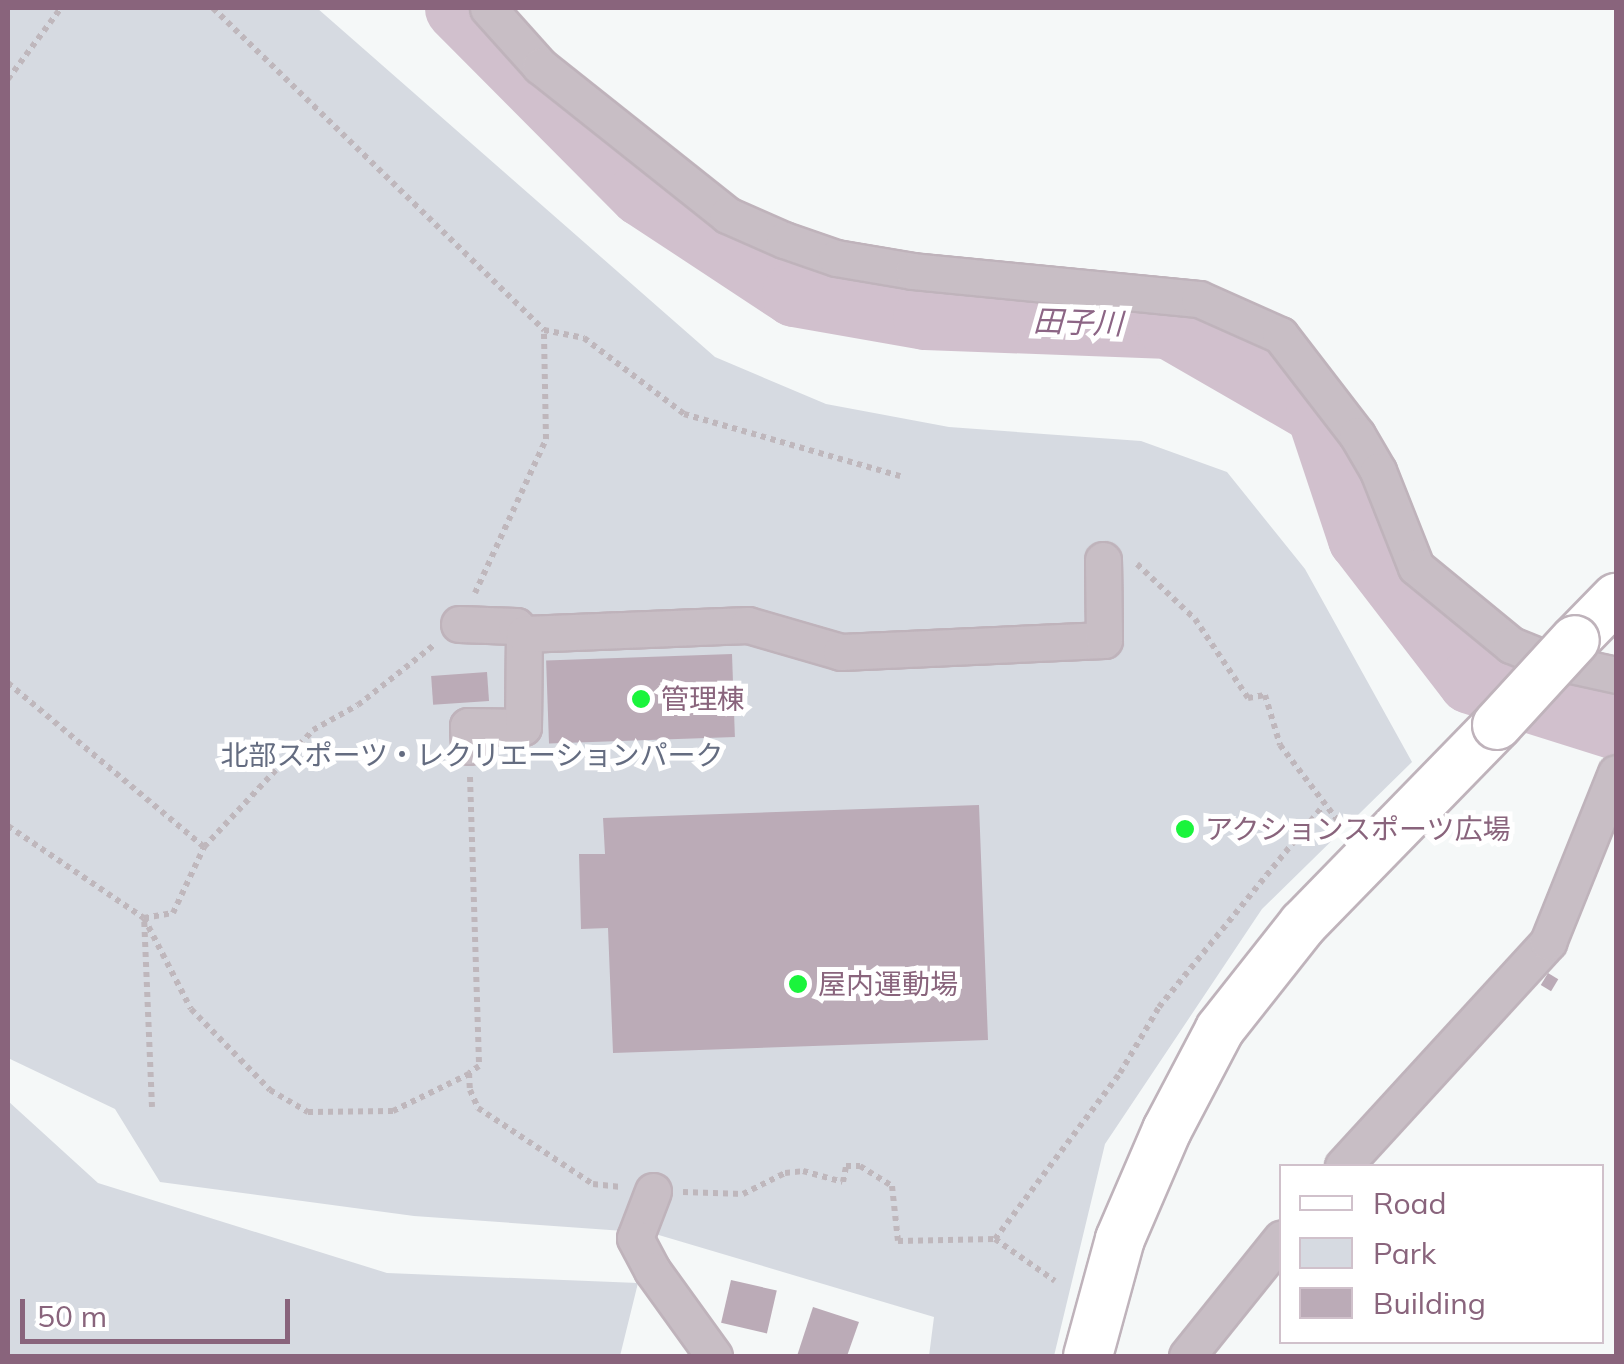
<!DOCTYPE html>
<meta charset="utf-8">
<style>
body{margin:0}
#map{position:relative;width:1624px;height:1364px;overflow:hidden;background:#f5f8f8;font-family:Mulish,"Noto Sans JP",sans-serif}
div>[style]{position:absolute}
.green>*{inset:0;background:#d6dae1}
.river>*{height:65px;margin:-32.5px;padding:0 32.5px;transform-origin:32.5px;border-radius:32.5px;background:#d1c0cd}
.building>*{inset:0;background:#bbabb7;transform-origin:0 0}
.path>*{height:6px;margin-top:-3px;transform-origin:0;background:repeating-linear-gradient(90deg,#bfb7bc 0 5px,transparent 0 10px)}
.roads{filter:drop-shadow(2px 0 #bfb3bb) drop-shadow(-2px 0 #bfb3bb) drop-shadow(0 2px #bfb3bb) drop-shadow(0 -2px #bfb3bb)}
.street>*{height:35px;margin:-17.5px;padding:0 17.5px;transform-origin:17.5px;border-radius:17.5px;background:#c8bec5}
.secondary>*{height:48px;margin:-24px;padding:0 24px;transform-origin:24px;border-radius:24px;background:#fff}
.bridges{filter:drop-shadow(2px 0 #bfb3bb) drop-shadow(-2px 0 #bfb3bb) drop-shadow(0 2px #bfb3bb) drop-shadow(0 -2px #bfb3bb)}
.secondary-bridge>*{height:48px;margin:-24px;padding:0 24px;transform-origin:24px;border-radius:24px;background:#fff}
.dots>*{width:28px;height:28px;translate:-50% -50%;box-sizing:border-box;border:5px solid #fff;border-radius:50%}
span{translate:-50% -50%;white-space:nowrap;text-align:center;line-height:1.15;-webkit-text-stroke:10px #fff;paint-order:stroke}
.poi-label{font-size:28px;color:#89647c}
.left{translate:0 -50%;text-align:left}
.park-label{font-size:28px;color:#646c80}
.water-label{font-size:30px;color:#8c6585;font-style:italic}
.frame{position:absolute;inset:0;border:10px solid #89647c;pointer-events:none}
.legend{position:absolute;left:1279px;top:1164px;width:325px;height:180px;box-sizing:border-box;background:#fff;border:2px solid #d0c1cb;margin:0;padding:12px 18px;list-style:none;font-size:30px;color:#89647c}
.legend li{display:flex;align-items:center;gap:20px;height:50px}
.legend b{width:50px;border:2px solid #d0c1cb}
.scale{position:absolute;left:20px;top:1299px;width:270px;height:45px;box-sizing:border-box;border:5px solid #89647c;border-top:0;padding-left:12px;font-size:30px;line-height:35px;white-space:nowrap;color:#89647c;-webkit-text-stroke:8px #fff;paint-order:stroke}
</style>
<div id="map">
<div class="green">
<div style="clip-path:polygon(8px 8px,317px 8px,715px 357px,826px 404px,949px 427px,1141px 441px,1227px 472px,1305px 569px,1412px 762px,1262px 909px,1105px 1144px,1054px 1356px,929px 1356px,934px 1317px,652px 1233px,414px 1216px,160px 1182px,115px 1109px,8px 1058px)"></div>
<div style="clip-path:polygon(8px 1101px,98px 1183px,387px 1273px,638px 1283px,620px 1356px,8px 1356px)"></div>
</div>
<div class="river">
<div style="left:457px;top:8px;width:261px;rotate:45.2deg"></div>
<div style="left:641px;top:193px;width:183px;rotate:33.4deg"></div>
<div style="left:794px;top:294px;width:133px;rotate:10deg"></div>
<div style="left:925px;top:317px;width:244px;rotate:2.1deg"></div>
<div style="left:1169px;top:326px;width:172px;rotate:30deg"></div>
<div style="left:1318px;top:412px;width:133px;rotate:71.6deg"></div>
<div style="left:1360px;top:538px;width:180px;rotate:52.4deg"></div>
<div style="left:1470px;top:681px;width:153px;rotate:17.5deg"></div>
</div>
<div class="building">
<div style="left:732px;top:654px;width:83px;height:186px;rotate:88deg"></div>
<div style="left:487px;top:672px;width:29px;height:56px;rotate:86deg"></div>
<div style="clip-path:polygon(979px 805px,988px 1040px,613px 1053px,608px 928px,581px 929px,579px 854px,605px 854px,603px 818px)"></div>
<div style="left:1548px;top:973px;width:12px;height:14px;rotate:31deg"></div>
<div style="left:731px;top:1280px;width:47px;height:44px;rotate:13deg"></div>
<div style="clip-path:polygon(813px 1307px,859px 1322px,847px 1356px,797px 1356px)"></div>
</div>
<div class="path">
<div style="left:213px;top:8px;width:462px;rotate:44.2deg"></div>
<div style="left:544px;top:330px;width:41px;rotate:11.3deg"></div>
<div style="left:584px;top:338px;width:126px;rotate:37.2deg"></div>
<div style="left:684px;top:414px;width:225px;rotate:16deg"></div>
<div style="left:8px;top:79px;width:89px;rotate:-53.3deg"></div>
<div style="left:1137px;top:564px;width:80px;rotate:43.5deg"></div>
<div style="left:1195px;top:619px;width:95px;rotate:56.1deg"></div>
<div style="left:1248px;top:698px;width:17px;rotate:-10deg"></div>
<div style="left:1265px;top:695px;width:52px;rotate:73.3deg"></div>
<div style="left:1280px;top:745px;width:102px;rotate:52.6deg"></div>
<div style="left:475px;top:593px;width:170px;rotate:-65.2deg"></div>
<div style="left:546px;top:439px;width:109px;rotate:-91.1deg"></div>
<div style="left:8px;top:683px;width:256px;rotate:39.9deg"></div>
<div style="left:204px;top:847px;width:160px;rotate:-47deg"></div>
<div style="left:313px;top:730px;width:51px;rotate:-29.1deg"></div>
<div style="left:358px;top:705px;width:97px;rotate:-38.3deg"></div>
<div style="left:470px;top:777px;width:289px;rotate:88.2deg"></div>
<div style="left:479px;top:1066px;width:12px;rotate:145deg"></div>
<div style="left:469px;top:1073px;width:17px;rotate:87deg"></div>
<div style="left:470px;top:1090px;width:20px;rotate:66deg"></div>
<div style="left:478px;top:1108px;width:138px;rotate:33.5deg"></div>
<div style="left:593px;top:1184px;width:28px;rotate:6deg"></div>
<div style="left:8px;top:826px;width:164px;rotate:34.1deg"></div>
<div style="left:144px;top:918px;width:102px;rotate:62.7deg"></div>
<div style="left:191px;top:1009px;width:113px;rotate:45.7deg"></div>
<div style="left:270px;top:1090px;width:44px;rotate:30.1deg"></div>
<div style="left:308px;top:1112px;width:85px;rotate:-0.7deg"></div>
<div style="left:393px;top:1111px;width:85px;rotate:-26deg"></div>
<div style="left:152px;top:1107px;width:189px;rotate:-92.4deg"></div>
<div style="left:144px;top:918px;width:29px;rotate:-10deg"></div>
<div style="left:173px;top:913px;width:73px;rotate:-64.8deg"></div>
<div style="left:683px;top:1192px;width:60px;rotate:1.9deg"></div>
<div style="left:743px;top:1194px;width:47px;rotate:-26.6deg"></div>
<div style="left:785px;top:1173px;width:18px;rotate:-6deg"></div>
<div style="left:803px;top:1171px;width:41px;rotate:15.4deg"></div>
<div style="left:843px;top:1182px;width:16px;rotate:-79deg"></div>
<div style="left:846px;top:1166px;width:14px"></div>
<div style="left:860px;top:1166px;width:38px;rotate:32deg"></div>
<div style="left:892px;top:1186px;width:55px;rotate:83.8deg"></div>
<div style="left:898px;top:1241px;width:97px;rotate:-1.2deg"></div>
<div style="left:995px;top:1239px;width:73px;rotate:35deg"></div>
<div style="left:995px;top:1239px;width:208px;rotate:-53deg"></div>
<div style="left:1120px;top:1073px;width:77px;rotate:-59.4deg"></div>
<div style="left:1159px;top:1007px;width:259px;rotate:-50.8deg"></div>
</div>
<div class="roads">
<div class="street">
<div style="left:488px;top:8px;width:78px;rotate:48.1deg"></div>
<div style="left:540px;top:66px;width:239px;rotate:38.5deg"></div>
<div style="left:727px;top:215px;width:62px;rotate:23.7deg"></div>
<div style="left:784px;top:240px;width:55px;rotate:19.1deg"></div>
<div style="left:836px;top:258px;width:78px;rotate:9.6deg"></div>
<div style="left:913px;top:271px;width:287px;rotate:5.6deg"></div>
<div style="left:1199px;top:299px;width:89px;rotate:24deg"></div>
<div style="left:1280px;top:335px;width:126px;rotate:52.4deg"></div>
<div style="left:1357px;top:435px;width:42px;rotate:59.7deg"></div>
<div style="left:1378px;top:471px;width:103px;rotate:68.4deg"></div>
<div style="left:1416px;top:567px;width:123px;rotate:39.4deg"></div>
<div style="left:1511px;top:645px;width:40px;rotate:22deg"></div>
<div style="left:1548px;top:660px;width:70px;rotate:12.4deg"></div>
<div style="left:459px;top:624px;width:57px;rotate:2deg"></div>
<div style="left:516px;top:626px;width:11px;rotate:45deg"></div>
<div style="left:469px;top:746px;width:20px;rotate:-93deg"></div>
<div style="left:468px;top:726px;width:55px;rotate:1deg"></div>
<div style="left:523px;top:727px;width:93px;rotate:-89.4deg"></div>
<div style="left:524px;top:634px;width:224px;rotate:-2.3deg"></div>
<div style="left:748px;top:625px;width:97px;rotate:16.2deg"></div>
<div style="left:841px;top:652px;width:263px;rotate:-2.6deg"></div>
<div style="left:1104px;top:640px;width:80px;rotate:-90.7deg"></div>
<div style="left:1343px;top:1166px;width:304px;rotate:-47.5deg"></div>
<div style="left:1548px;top:942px;width:182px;rotate:-68.1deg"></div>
<div style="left:653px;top:1191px;width:50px;rotate:111deg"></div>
<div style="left:635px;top:1238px;width:36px;rotate:62deg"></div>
<div style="left:652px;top:1270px;width:106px;rotate:54.2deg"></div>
<div style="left:1187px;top:1356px;width:151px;rotate:-51.2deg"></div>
</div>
<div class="secondary">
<div style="left:1575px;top:640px;width:59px;rotate:-45.7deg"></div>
<div style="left:1088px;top:1356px;width:121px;rotate:-74.7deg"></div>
<div style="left:1120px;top:1239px;width:119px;rotate:-66.7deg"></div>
<div style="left:1167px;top:1130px;width:114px;rotate:-62.3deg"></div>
<div style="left:1220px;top:1029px;width:134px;rotate:-51.7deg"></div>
<div style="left:1303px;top:924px;width:278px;rotate:-45.7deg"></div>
</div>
</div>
<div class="bridges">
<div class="secondary-bridge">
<div style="left:1497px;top:725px;width:115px;rotate:-47.5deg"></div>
</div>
</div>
<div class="dots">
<div style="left:641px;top:699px;background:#1af43c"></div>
<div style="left:1185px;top:829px;background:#1af43c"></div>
<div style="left:798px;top:984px;background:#1af43c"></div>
</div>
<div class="poi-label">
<span class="left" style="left:661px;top:699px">管理棟</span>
<span class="left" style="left:1205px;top:829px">アクションスポーツ広場</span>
<span class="left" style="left:818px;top:984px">屋内運動場</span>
</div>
<div class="park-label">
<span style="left:472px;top:755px">北部スポーツ・レクリエーションパーク</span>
</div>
<div class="water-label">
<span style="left:1078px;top:322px;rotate:2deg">田子川</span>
</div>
<div class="frame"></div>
<ul class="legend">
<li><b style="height:12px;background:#fff"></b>Road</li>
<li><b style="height:28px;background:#d6dae1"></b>Park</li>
<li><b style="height:28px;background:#bbabb7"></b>Building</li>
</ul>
<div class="scale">50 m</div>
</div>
